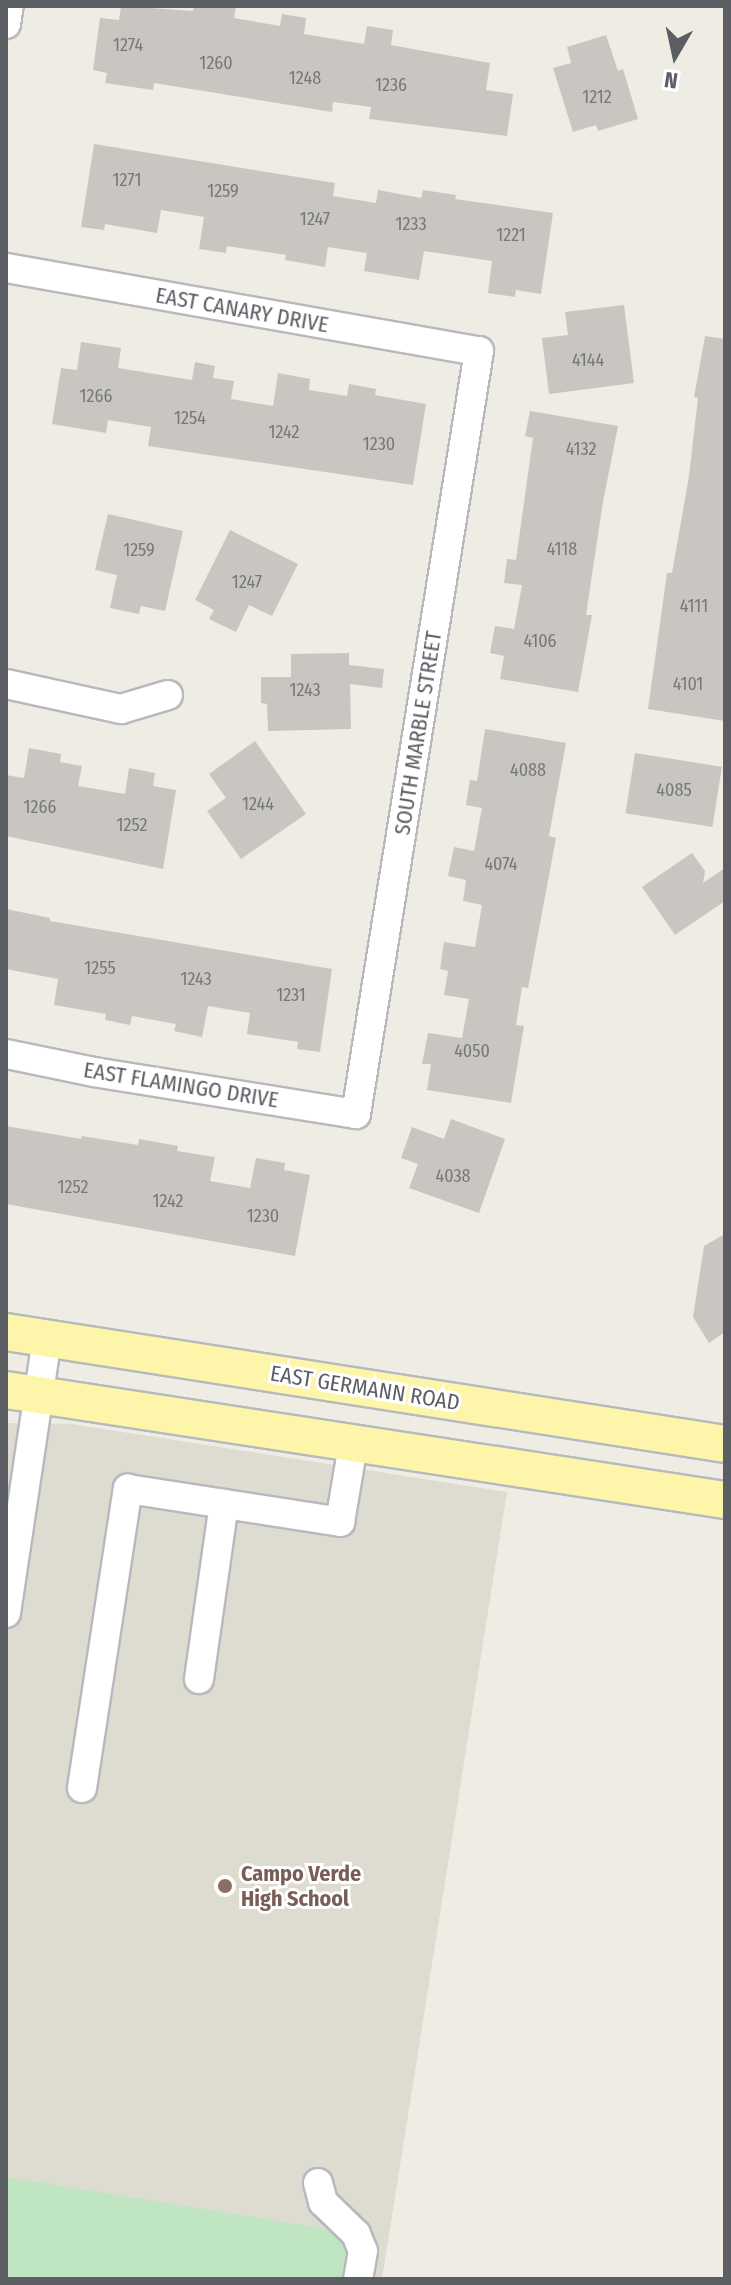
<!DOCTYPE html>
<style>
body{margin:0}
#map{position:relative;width:731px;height:2285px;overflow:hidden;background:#eeece3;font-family:"Fira Sans Condensed",sans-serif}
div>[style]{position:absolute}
.education>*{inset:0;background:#dedbd1}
.green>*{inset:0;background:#c0e5c3}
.building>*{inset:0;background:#c9c6c1;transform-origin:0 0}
.roads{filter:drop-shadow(2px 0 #b6b9bd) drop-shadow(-2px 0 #b6b9bd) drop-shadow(0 2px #b6b9bd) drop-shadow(0 -2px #b6b9bd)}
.minor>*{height:28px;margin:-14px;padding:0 14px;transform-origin:14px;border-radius:14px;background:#fff}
.major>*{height:36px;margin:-18px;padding:0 18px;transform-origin:18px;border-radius:18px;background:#fdf5a9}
.dots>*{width:22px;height:22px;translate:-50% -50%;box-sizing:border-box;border:4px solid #fff;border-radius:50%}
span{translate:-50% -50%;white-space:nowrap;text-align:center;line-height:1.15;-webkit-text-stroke:6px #fff;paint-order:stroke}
.number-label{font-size:18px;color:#76797b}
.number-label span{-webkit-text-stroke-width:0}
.street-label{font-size:22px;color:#5b5f64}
.education-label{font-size:22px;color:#785e54;font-weight:700}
.left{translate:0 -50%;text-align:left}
.frame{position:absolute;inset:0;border:8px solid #5b5f64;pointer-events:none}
.north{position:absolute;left:635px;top:16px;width:80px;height:80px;-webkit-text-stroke:6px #fff;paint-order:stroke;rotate:189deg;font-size:22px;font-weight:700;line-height:32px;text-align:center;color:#5b5f64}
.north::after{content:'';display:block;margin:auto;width:28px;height:36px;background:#5b5f64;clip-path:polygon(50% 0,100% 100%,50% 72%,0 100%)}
</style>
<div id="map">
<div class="education">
<div style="clip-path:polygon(6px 1423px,71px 1424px,507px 1492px,382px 2279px,6px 2279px)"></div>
</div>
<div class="green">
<div style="clip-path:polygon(6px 2177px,370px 2236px,363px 2279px,6px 2279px)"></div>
</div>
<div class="building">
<div style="clip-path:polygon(121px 6px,193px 11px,194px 6px,236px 6px,234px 18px,280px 26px,282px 14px,306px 18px,304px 34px,364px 44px,367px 26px,393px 30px,391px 45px,490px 63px,486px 90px,513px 94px,507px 136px,369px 119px,371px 107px,333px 102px,332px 112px,154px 83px,153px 90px,105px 83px,107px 73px,93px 70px,100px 18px,119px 20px)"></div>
<div style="clip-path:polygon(606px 35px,618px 71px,623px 69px,638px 119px,598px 131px,596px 125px,573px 132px,553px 68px,571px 63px,567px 47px)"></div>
<div style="clip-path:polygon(94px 144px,335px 183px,333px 196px,376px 203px,378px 190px,421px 198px,423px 190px,456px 195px,455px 199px,553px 213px,541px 294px,516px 290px,515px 297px,488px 293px,492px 261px,424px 251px,419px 280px,364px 271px,367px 253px,328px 247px,325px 267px,285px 260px,286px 255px,227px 246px,226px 253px,199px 249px,204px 217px,161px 210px,157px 233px,105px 224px,104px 230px,81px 227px)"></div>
<div style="clip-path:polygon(624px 305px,634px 383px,549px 394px,542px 338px,568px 335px,565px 312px)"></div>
<div style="clip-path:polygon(705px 336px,725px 339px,725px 721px,648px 709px,667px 573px,672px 573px,689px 476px,698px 398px,694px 397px)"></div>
<div style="clip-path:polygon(81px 342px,121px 348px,118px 368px,192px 380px,195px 362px,215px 366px,213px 378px,234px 381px,231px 399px,273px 406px,278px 373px,310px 379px,309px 390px,347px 396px,349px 384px,376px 389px,375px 395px,426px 404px,413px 485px,148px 446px,151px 427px,108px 420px,106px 433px,52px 424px,61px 368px,77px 370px)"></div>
<div style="clip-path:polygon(530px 411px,618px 426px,603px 502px,586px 615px,592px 615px,578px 692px,500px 679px,504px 656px,490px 653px,495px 626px,514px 629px,522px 585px,504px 583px,507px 559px,516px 560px,533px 438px,525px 436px)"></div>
<div style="clip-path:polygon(108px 514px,183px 531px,165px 611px,141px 606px,139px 614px,110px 608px,117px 575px,95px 570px)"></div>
<div style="clip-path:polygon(230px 530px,298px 564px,272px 616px,249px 605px,236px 632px,209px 619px,214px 610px,195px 600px)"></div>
<div style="clip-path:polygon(349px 653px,349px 665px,384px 669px,382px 688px,350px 684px,351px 729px,268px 731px,267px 704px,261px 703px,261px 677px,291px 677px,291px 654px)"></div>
<div style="clip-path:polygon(485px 729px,566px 743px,549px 836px,556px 838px,528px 988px,522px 987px,516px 1025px,524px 1026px,511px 1103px,427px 1090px,431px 1064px,422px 1064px,428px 1033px,462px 1038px,469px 999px,444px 995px,448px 971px,440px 969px,444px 942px,475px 947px,482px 905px,463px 901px,466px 880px,448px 876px,454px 847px,474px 851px,482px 808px,466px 805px,470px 780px,477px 781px)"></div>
<div style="clip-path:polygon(255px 741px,306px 814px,241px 859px,207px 811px,226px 798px,209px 774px)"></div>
<div style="clip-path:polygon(29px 748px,61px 754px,60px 762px,82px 766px,78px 786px,125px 794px,129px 768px,155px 773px,153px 786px,176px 790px,163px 869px,6px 836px,6px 775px,24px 778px)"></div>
<div style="left:635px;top:753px;width:88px;height:61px;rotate:9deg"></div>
<div style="clip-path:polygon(692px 853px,705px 871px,703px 883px,725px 868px,725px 901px,675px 935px,642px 887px)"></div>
<div style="clip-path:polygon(6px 909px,50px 918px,50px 921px,332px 969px,320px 1052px,297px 1049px,298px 1042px,247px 1034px,250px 1013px,208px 1006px,202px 1037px,174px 1031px,176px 1024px,132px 1016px,130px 1025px,105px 1020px,106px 1014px,54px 1005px,58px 979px,6px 969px)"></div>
<div style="clip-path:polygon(451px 1119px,505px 1139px,479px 1213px,409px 1188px,418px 1164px,401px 1158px,412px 1127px,444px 1139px)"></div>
<div style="clip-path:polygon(6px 1126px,81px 1139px,82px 1136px,138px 1145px,139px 1139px,178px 1146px,177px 1151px,215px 1157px,210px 1181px,250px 1188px,256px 1158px,285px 1163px,284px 1170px,310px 1175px,295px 1256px,6px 1204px)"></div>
<div style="clip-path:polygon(725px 1234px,725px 1332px,709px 1343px,693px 1317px,704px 1246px)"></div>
</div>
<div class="roads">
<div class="minor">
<div style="left:6px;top:24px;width:18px;rotate:-81deg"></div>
<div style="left:6px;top:268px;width:480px;rotate:10deg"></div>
<div style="left:479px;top:351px;width:773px;rotate:99.16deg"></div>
<div style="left:356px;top:1114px;width:265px;rotate:-170.9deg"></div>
<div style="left:94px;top:1072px;width:90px;rotate:-168.4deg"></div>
<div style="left:6px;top:684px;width:118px;rotate:12.3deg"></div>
<div style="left:121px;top:709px;width:49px;rotate:-16.6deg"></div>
<div style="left:6px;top:1613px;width:277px;rotate:-81.5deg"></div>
<div style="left:199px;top:1679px;width:177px;rotate:-81.9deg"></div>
<div style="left:82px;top:1788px;width:303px;rotate:-81.3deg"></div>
<div style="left:128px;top:1489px;width:215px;rotate:8.8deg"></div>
<div style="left:340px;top:1522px;width:78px;rotate:-80.4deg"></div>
<div style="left:318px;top:2183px;width:20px;rotate:75deg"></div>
<div style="left:323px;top:2202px;width:46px;rotate:44.1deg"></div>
<div style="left:356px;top:2234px;width:18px;rotate:68deg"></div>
<div style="left:363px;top:2251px;width:28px;rotate:100deg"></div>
</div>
<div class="major">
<div style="left:6px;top:1332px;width:728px;rotate:8.85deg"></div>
<div style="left:6px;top:1390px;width:727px;rotate:8.7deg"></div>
</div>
</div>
<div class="dots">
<div style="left:225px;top:1886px;background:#8d6e63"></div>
</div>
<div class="number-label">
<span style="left:128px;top:45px">1274</span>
<span style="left:216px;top:63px">1260</span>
<span style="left:305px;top:78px">1248</span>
<span style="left:391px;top:85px">1236</span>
<span style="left:597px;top:97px">1212</span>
<span style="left:127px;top:180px">1271</span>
<span style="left:223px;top:191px">1259</span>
<span style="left:315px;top:219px">1247</span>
<span style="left:411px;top:224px">1233</span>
<span style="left:511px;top:235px">1221</span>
<span style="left:588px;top:360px">4144</span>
<span style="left:96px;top:396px">1266</span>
<span style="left:190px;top:418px">1254</span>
<span style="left:284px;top:432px">1242</span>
<span style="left:379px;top:444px">1230</span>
<span style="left:581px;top:449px">4132</span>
<span style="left:562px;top:549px">4118</span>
<span style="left:139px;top:550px">1259</span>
<span style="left:247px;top:582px">1247</span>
<span style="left:694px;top:606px">4111</span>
<span style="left:540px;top:641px">4106</span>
<span style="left:688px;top:684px">4101</span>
<span style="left:305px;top:690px">1243</span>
<span style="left:528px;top:770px">4088</span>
<span style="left:674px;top:790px">4085</span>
<span style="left:258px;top:804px">1244</span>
<span style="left:40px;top:807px">1266</span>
<span style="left:132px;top:825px">1252</span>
<span style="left:501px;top:864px">4074</span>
<span style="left:100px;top:968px">1255</span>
<span style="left:196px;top:979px">1243</span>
<span style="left:291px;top:995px">1231</span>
<span style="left:472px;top:1051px">4050</span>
<span style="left:453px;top:1176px">4038</span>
<span style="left:73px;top:1187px">1252</span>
<span style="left:168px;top:1201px">1242</span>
<span style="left:263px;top:1216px">1230</span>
</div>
<div class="street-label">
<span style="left:242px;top:310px;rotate:10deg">EAST CANARY DRIVE</span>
<span style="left:418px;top:733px;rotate:-81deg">SOUTH MARBLE STREET</span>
<span style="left:181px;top:1085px;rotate:9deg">EAST FLAMINGO DRIVE</span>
<span style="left:365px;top:1388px;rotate:9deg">EAST GERMANN ROAD</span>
</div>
<div class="education-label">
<span class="left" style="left:241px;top:1886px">Campo Verde<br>High School</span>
</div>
<div class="frame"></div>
<div class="north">N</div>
</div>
